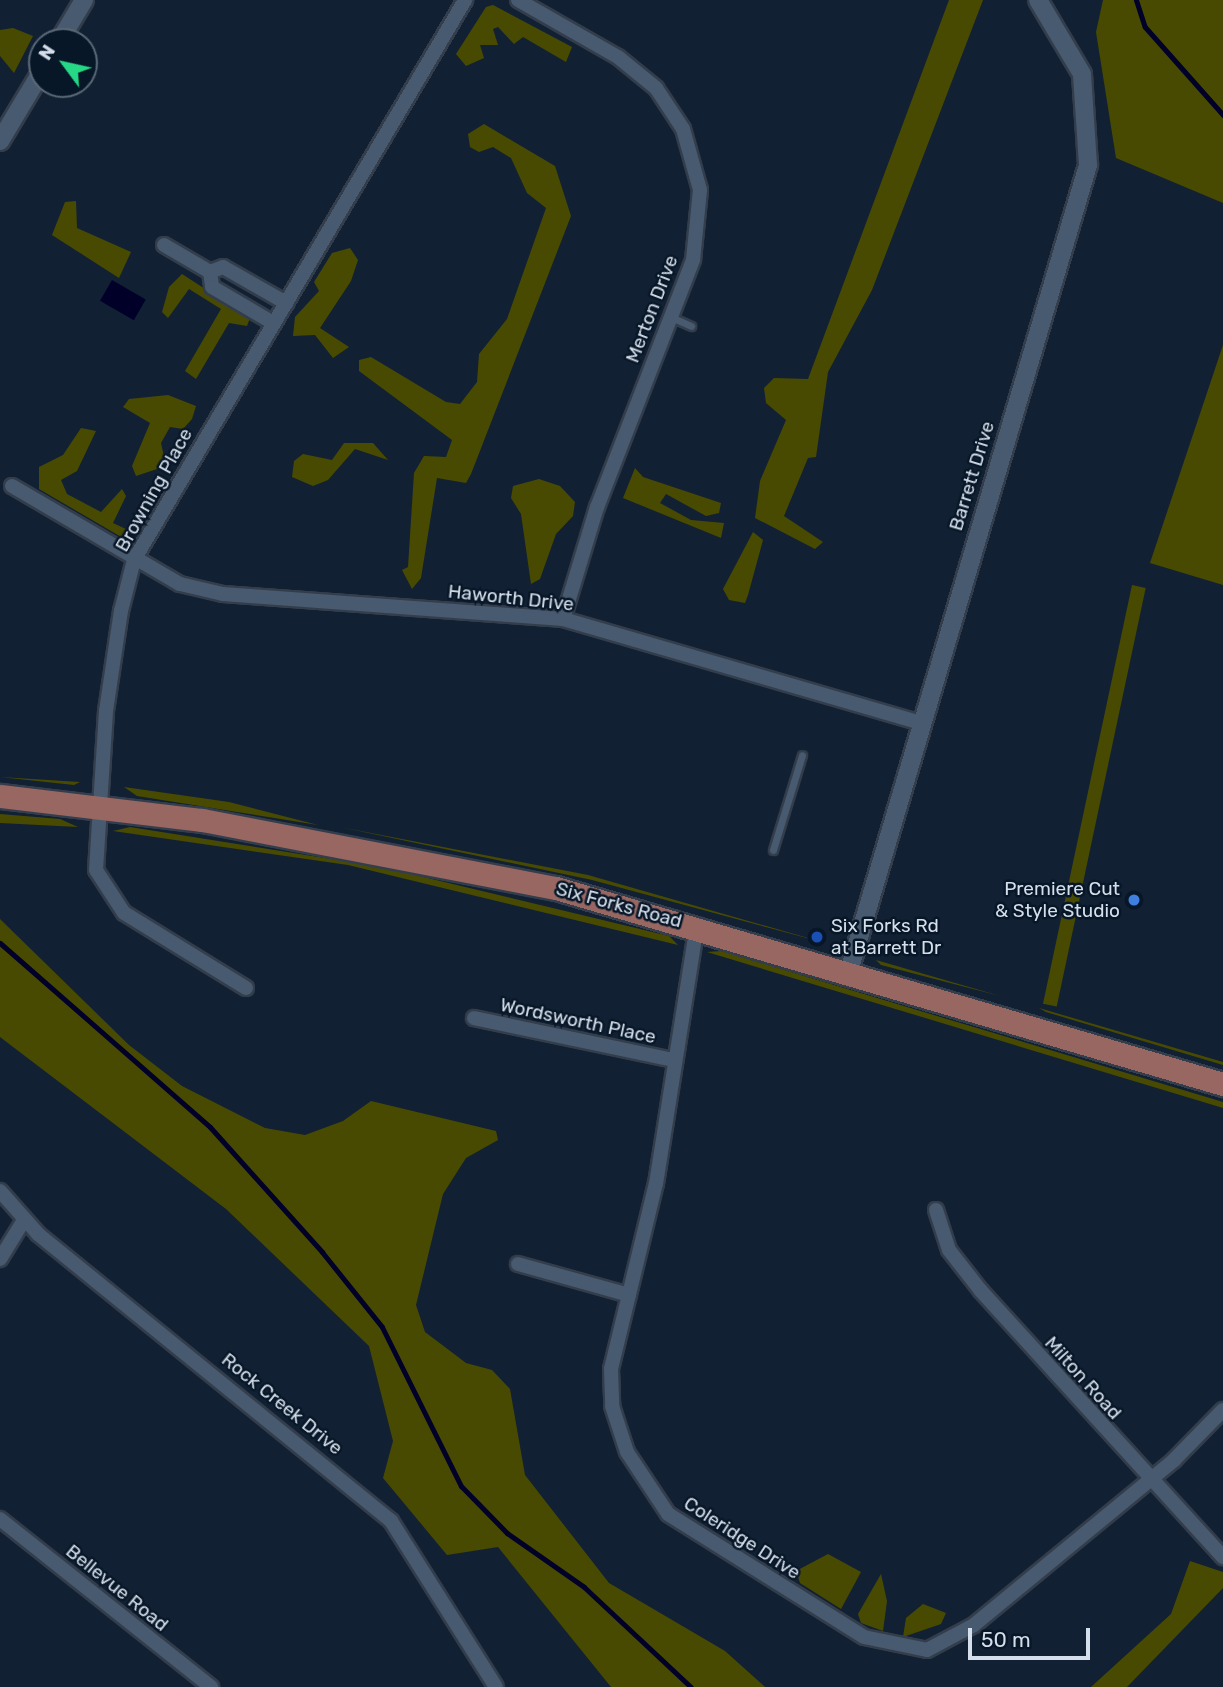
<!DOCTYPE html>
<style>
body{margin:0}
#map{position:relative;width:1223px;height:1687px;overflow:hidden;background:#112133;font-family:Rubik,sans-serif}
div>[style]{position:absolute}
.green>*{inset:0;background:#494a01;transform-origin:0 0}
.water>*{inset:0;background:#000029;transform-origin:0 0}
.stream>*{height:5px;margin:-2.5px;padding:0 2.5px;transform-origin:2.5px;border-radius:2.5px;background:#000029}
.roads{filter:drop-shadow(2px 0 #333d4c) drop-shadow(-2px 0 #333d4c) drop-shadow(0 2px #333d4c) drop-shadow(0 -2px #333d4c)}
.service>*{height:7px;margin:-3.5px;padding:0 3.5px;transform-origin:3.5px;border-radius:3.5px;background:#485a6f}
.minor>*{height:14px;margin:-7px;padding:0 7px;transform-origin:7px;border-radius:7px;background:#485a6f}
.tertiary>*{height:18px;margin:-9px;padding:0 9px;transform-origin:9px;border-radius:9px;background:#485a6f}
.primary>*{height:23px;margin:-11.5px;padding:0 11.5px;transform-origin:11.5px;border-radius:11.5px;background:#986762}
.dots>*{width:19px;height:19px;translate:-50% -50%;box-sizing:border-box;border:4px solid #081728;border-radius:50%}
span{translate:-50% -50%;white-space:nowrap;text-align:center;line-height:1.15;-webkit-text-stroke:5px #081728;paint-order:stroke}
.street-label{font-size:19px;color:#d5dfeb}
.poi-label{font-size:19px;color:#d5dfeb}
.right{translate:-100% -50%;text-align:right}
.left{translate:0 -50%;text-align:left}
.north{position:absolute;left:28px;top:28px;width:70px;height:70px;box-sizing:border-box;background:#081728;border:2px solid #5a6776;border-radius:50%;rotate:303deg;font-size:19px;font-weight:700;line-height:28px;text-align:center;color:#d5dfeb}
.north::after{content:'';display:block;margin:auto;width:24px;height:32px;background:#26d886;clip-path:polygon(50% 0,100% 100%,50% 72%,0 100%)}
.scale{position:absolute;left:968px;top:1628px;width:122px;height:32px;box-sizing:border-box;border:4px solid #d5dfeb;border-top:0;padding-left:9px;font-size:21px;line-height:24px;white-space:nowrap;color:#d5dfeb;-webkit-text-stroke:5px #081728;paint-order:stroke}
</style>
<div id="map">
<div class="green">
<div style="clip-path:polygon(949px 0,983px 0,872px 290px,828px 372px,816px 457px,808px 458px,784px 516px,823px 542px,815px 549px,755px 518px,760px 481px,786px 420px,766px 403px,764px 388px,774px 378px,808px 379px)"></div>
<div style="clip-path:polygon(1103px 0,1223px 0,1223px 203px,1116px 158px,1096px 32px)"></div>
<div style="clip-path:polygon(493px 5px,572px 47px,566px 62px,523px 37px,514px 44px,498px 27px,493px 29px,498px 45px,480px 45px,484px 58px,466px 66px,456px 54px,486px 7px)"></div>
<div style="clip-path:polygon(13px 28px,33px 36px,14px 73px,0 56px,0 30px)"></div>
<div style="clip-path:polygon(484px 124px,555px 166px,571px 216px,471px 474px,466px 483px,437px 478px,421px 578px,412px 589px,402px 570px,408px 567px,414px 473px,424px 456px,446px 457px,452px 440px,359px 371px,359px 360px,371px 357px,446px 402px,460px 404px,477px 382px,479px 354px,507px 319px,546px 208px,527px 193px,511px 158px,493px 147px,479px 152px,470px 147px,468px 134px)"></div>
<div style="clip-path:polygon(76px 201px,77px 228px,131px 252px,119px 278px,52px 235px,65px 202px)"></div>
<div style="clip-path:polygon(350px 248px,358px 260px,351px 281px,320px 328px,349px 347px,333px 358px,315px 335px,293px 336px,295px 317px,319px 291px,314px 282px,332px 253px)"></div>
<div style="clip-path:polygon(182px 274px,250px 318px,247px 326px,229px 323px,196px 379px,185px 371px,221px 309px,189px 289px,168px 318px,162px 312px,169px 287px)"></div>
<div style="clip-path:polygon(1223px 345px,1223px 585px,1150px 563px)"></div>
<div style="clip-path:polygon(168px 395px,196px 406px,192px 419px,183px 429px,170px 427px,161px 443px,166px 466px,136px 476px,132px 466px,150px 423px,123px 407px,129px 399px)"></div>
<div style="clip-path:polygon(81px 428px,96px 431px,77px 471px,61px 480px,67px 494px,101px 512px,122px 489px,126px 496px,113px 523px,128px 530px,123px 538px,39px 489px,39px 467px,63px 455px)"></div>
<div style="clip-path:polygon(344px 443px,373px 443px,388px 460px,355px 449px,328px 480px,313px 486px,292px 477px,294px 461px,303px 454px,332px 460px)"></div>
<div style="clip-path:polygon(635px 468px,643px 477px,721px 503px,719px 513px,706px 516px,666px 494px,660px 503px,691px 520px,724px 523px,721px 538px,623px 498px)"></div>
<div style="clip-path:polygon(539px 479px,560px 486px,575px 502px,573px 516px,556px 534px,540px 579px,531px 584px,521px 514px,511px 498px,513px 486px)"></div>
<div style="clip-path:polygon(753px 532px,763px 540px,748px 595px,745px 603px,729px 600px,723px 589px)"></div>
<div style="left:1132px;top:585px;width:14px;height:428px;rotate:12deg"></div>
<div style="clip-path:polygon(0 777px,80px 782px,74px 785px)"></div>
<div style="clip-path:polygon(124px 787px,229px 802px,318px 825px,137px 796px)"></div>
<div style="clip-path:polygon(0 814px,60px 819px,78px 827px,0 823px)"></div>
<div style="clip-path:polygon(130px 827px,382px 867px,669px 936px,678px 945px,348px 865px,113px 831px)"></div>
<div style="clip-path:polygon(340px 827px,588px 875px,829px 944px,592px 880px)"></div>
<div style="clip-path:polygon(0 919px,129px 1045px,182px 1086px,265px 1128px,305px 1135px,343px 1121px,371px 1101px,496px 1131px,498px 1140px,466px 1158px,443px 1194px,416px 1305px,425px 1332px,466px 1363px,492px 1370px,510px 1389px,525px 1475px,609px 1583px,725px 1651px,765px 1687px,611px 1687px,498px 1547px,447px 1555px,383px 1478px,393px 1441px,369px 1346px,226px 1209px,0 1037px)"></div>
<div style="clip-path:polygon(721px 951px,1223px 1102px,1223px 1108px,707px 952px)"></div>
<div style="clip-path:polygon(876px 960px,1000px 996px,881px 965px)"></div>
<div style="clip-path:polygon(1039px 1008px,1223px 1062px,1223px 1065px,1046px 1012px)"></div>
<div style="clip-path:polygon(828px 1554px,861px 1572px,841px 1609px,800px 1583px,796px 1571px)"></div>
<div style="clip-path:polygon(1190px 1561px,1223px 1572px,1223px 1588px,1127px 1687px,1091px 1687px,1171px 1614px)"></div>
<div style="clip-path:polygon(881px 1574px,887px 1601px,883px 1631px,861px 1623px,858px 1614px)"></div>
<div style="clip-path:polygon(923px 1604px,946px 1613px,941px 1624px,903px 1637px,906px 1618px)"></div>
</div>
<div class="water">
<div style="left:112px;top:280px;width:39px;height:24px;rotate:30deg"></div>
</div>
<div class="stream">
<div style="left:1136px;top:0;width:28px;rotate:72deg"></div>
<div style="left:1145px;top:27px;width:118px;rotate:48.4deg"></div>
<div style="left:0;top:943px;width:279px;rotate:41.2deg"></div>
<div style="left:210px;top:1127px;width:168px;rotate:48.1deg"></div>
<div style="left:322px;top:1252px;width:96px;rotate:51.3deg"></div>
<div style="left:382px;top:1327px;width:178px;rotate:63.6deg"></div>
<div style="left:461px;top:1486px;width:66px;rotate:45.6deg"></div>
<div style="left:507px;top:1533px;width:94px;rotate:35deg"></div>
<div style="left:584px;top:1587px;width:146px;rotate:43.1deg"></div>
</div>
<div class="roads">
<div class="service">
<div style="left:671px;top:317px;width:22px;rotate:24deg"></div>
<div style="left:773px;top:850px;width:99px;rotate:-73deg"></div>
</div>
<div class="minor">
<div style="left:518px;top:0;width:115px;rotate:29.7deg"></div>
<div style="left:618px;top:57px;width:49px;rotate:39.2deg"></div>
<div style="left:656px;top:88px;width:49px;rotate:56.6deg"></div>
<div style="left:683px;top:129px;width:63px;rotate:74.4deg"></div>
<div style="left:700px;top:190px;width:70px;rotate:95.7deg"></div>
<div style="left:693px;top:260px;width:265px;rotate:111.2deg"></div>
<div style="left:597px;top:507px;width:117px;rotate:106.9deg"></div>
<div style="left:164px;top:245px;width:53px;rotate:30.4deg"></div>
<div style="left:210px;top:272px;width:15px;rotate:82deg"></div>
<div style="left:212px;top:287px;width:71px;rotate:30.5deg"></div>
<div style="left:210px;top:272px;width:14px;rotate:-21deg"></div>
<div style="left:223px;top:267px;width:73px;rotate:29.7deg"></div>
<div style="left:12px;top:486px;width:194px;rotate:30.3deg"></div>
<div style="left:180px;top:584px;width:44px;rotate:13.1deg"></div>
<div style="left:223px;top:594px;width:341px;rotate:4.2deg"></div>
<div style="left:563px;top:619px;width:372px;rotate:16.2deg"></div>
<div style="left:697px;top:925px;width:261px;rotate:99deg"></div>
<div style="left:656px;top:1183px;width:191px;rotate:103.6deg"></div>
<div style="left:611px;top:1369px;width:37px;rotate:88deg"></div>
<div style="left:612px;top:1406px;width:48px;rotate:71.9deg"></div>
<div style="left:627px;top:1452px;width:74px;rotate:56.5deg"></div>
<div style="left:668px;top:1514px;width:231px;rotate:32.1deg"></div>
<div style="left:864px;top:1637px;width:64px;rotate:11.7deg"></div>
<div style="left:927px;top:1650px;width:53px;rotate:-28deg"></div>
<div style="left:974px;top:1625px;width:259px;rotate:-39.5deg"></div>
<div style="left:1174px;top:1460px;width:70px;rotate:-45.6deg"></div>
<div style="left:246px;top:988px;width:143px;rotate:-148.4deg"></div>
<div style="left:124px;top:913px;width:51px;rotate:-123.1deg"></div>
<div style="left:96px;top:870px;width:159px;rotate:-86.4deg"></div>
<div style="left:106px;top:711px;width:101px;rotate:-81.5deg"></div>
<div style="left:121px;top:611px;width:53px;rotate:-75.7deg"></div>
<div style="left:134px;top:560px;width:651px;rotate:-59.41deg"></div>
<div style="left:474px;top:1018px;width:204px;rotate:11.9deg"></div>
<div style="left:0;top:1191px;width:57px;rotate:48.5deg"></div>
<div style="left:38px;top:1234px;width:455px;rotate:39.1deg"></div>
<div style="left:391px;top:1521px;width:196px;rotate:57.7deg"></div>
<div style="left:936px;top:1210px;width:42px;rotate:72deg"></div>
<div style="left:949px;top:1250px;width:52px;rotate:52deg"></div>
<div style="left:981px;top:1291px;width:360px;rotate:47.7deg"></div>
<div style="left:0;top:1259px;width:46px;rotate:-58.4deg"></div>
<div style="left:518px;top:1264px;width:115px;rotate:15.6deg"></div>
<div style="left:0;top:1519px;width:270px;rotate:38.5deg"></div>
</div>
<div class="tertiary">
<div style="left:59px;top:42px;width:49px;rotate:-59.2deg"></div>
<div style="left:0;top:141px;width:82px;rotate:-59deg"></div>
<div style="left:849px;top:971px;width:841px;rotate:-73.48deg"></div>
<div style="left:1088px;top:165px;width:91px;rotate:-93.8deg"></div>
<div style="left:1082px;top:74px;width:86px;rotate:-120.7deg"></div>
</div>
<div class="primary">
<div style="left:0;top:796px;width:203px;rotate:6.8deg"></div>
<div style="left:202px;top:820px;width:360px;rotate:10.9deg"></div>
<div style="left:556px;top:888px;width:695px;rotate:16.38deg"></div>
</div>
</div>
<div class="dots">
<div style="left:1134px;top:900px;background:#3f7fe0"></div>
<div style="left:817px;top:937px;background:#1a4fb4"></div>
</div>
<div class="street-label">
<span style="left:652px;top:309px;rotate:-69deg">Merton Drive</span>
<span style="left:972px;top:476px;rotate:-73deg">Barrett Drive</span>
<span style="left:154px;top:490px;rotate:-61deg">Browning Place</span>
<span style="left:511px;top:598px;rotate:6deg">Haworth Drive</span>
<span style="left:619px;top:905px;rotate:15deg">Six Forks Road</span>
<span style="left:578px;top:1021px;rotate:12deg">Wordsworth Place</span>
<span style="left:1083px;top:1378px;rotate:48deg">Milton Road</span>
<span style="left:282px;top:1404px;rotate:39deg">Rock Creek Drive</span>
<span style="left:742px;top:1538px;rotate:33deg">Coleridge Drive</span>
<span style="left:117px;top:1588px;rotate:39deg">Bellevue Road</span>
</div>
<div class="poi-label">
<span class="right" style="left:1120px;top:900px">Premiere Cut<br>&amp; Style Studio</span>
<span class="left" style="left:831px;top:937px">Six Forks Rd<br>at Barrett Dr</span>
</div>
<div class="north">N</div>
<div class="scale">50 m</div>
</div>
